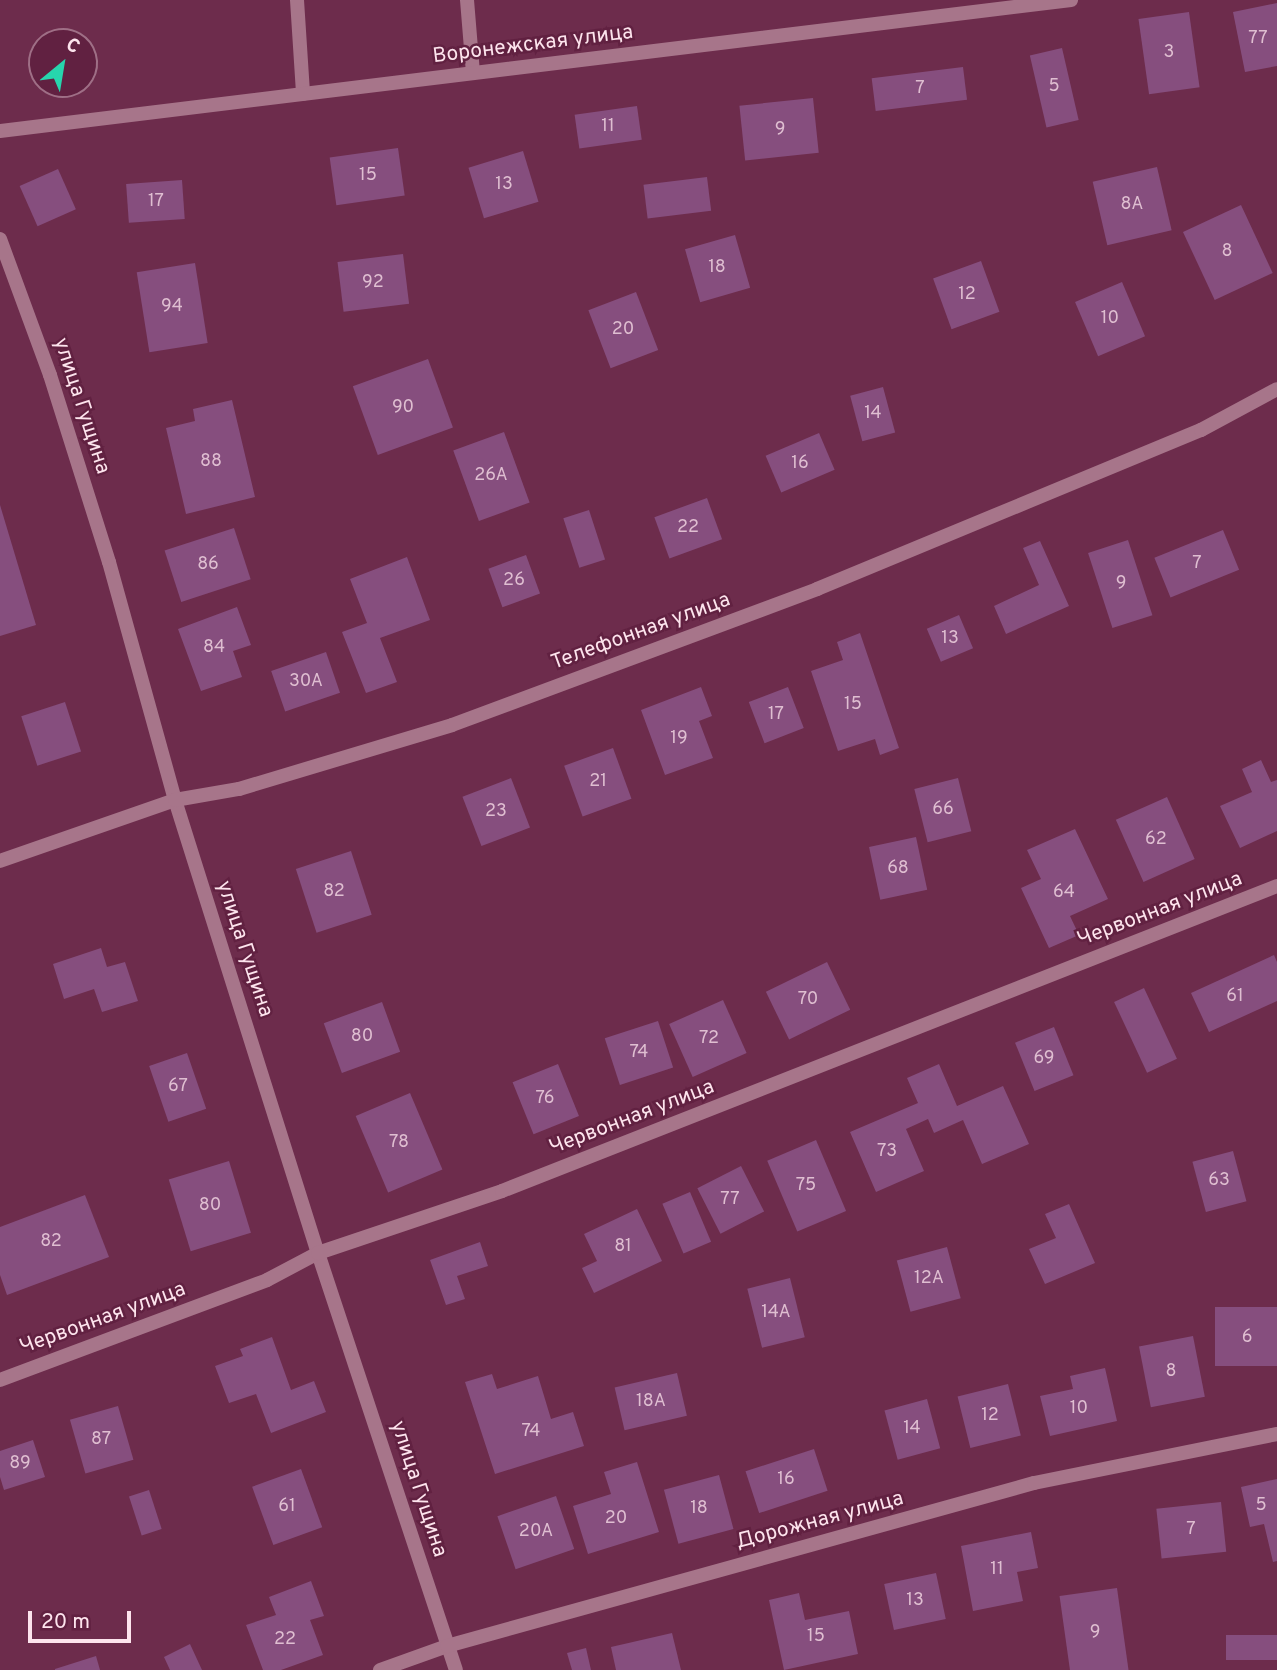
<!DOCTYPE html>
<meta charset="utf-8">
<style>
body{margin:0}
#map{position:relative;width:1277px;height:1670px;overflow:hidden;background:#6d2c4c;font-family:Overpass,sans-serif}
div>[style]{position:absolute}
.building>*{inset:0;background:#864e7e;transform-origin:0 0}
.service>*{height:14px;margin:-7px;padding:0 7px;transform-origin:7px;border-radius:7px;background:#a7758a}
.minor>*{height:14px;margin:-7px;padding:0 7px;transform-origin:7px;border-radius:7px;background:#a7758a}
span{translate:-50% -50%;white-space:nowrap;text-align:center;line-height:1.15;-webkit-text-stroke:5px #612141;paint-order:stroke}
.number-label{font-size:18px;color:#dfbed1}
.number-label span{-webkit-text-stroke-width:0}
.street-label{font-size:21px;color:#fde4ed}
.north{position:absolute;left:28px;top:28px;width:70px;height:70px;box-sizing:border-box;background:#612141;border:2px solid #9f6f86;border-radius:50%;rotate:30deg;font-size:19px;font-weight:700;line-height:28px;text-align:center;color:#fde4ed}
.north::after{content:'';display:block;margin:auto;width:24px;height:32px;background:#27d5ad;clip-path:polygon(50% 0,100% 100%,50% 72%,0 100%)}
.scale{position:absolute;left:28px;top:1611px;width:103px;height:32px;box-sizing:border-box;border:4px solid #fde4ed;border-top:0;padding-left:9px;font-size:21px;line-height:24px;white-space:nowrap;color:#fde4ed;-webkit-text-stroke:5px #612141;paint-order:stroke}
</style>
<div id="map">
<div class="building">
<div style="clip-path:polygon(1277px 3px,1277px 66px,1245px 72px,1233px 12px)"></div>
<div style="left:1189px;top:12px;width:76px;height:51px;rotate:82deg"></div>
<div style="left:1062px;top:48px;width:74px;height:33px;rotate:77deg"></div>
<div style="left:963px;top:67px;width:33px;height:92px;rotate:83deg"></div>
<div style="left:813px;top:98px;width:55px;height:74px;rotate:84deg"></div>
<div style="left:637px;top:106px;width:34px;height:63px;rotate:82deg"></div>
<div style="left:398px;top:148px;width:48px;height:69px;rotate:82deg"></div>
<div style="left:523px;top:151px;width:53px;height:57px;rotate:73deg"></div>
<div style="left:1157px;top:167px;width:65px;height:66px;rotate:77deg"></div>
<div style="left:58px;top:169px;width:44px;height:42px;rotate:66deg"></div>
<div style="left:707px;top:177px;width:34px;height:64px;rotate:83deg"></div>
<div style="left:182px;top:180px;width:39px;height:56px;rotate:86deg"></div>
<div style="left:1241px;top:205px;width:75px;height:64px;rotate:65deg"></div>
<div style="left:735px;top:235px;width:55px;height:52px;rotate:74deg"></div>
<div style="left:403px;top:254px;width:50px;height:66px;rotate:83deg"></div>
<div style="left:981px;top:261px;width:54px;height:51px;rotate:70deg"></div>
<div style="left:195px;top:263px;width:81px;height:59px;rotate:81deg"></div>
<div style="left:1122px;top:282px;width:59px;height:51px;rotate:67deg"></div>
<div style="left:636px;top:292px;width:62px;height:51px;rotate:69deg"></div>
<div style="left:428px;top:359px;width:73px;height:80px;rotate:70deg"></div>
<div style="left:883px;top:387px;width:47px;height:34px;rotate:75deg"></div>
<div style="clip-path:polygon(232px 400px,255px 497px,186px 514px,166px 428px,195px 421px,193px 409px)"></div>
<div style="left:504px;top:432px;width:75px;height:54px;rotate:70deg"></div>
<div style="left:819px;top:433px;width:40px;height:58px;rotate:67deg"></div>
<div style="left:707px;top:498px;width:44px;height:56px;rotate:70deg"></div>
<div style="clip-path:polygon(0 505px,36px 625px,0 636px)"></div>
<div style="left:589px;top:510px;width:52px;height:27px;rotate:72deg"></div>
<div style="left:234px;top:528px;width:54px;height:73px;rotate:72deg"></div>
<div style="left:1223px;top:530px;width:43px;height:74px;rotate:68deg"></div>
<div style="left:1128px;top:540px;width:79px;height:42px;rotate:72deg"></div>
<div style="clip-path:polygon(1040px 541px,1069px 606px,1006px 634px,994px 606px,1039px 585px,1023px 548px)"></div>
<div style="left:526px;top:555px;width:41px;height:40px;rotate:70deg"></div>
<div style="clip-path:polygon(407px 557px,430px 620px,380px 638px,397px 682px,366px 693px,342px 632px,367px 623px,350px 579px)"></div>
<div style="clip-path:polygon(237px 607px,251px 645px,233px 651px,242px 677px,201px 691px,178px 629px)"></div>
<div style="left:959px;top:615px;width:36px;height:35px;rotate:67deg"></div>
<div style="clip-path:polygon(860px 633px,899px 748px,880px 755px,875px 739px,838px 751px,811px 671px,843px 660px,837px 642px)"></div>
<div style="left:326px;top:652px;width:43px;height:58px;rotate:71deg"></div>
<div style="clip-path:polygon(701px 687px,712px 716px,699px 721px,713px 758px,665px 775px,641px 710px)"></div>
<div style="left:788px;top:687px;width:44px;height:42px;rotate:69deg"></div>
<div style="left:65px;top:702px;width:52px;height:46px;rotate:72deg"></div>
<div style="left:613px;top:748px;width:54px;height:52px;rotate:70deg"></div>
<div style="clip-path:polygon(1261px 760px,1271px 782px,1277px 780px,1277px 831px,1240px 848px,1220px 806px,1252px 792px,1242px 769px)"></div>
<div style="left:511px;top:778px;width:53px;height:52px;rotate:69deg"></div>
<div style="left:958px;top:778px;width:55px;height:45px;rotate:76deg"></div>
<div style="left:1167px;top:797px;width:68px;height:56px;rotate:66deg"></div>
<div style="clip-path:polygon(1075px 829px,1108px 899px,1070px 916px,1079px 935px,1049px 948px,1021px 888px,1041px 879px,1027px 850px)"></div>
<div style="left:916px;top:837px;width:54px;height:48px;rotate:78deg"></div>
<div style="left:351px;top:851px;width:67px;height:58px;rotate:72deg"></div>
<div style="clip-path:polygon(101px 948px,107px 967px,125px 962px,138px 1001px,102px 1012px,94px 989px,64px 999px,53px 964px)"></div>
<div style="clip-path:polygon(1274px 955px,1277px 962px,1277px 1001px,1209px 1032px,1191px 993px)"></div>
<div style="left:827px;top:962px;width:53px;height:68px;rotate:64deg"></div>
<div style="left:1144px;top:988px;width:78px;height:33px;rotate:65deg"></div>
<div style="left:723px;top:1000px;width:58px;height:59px;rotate:66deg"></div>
<div style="left:382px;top:1002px;width:53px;height:62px;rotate:70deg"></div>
<div style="left:658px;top:1021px;width:49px;height:56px;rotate:72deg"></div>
<div style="left:1054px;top:1027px;width:52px;height:42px;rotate:68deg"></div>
<div style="left:187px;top:1053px;width:59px;height:40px;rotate:71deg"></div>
<div style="left:558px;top:1064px;width:56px;height:49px;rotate:68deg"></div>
<div style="clip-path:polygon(939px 1064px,957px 1106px,1003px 1086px,1029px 1144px,982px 1164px,963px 1120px,934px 1133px,928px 1119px,906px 1129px,924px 1171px,876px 1192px,850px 1132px,918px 1103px,907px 1078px)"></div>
<div style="left:410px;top:1093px;width:83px;height:59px;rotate:67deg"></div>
<div style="left:816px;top:1140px;width:77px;height:53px;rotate:67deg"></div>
<div style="left:1233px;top:1151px;width:52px;height:42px;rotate:75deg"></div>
<div style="left:229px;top:1161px;width:75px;height:63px;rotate:73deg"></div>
<div style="left:741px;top:1166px;width:51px;height:49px;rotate:63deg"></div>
<div style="left:690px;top:1192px;width:54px;height:30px;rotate:67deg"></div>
<div style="clip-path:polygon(85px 1195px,109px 1257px,7px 1295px,0 1275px,0 1227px)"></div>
<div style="clip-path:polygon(1069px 1204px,1095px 1263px,1045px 1284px,1029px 1249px,1056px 1238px,1045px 1214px)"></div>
<div style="clip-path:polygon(637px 1209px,662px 1261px,594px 1293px,582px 1268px,597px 1261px,584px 1234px)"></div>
<div style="clip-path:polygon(480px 1242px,488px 1266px,457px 1276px,465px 1299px,446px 1305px,430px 1260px)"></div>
<div style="left:947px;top:1247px;width:53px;height:52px;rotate:75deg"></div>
<div style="left:790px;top:1278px;width:61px;height:44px;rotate:76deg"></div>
<div style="left:1277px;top:1307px;width:59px;height:62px;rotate:90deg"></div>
<div style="left:1193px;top:1336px;width:62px;height:55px;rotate:79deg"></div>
<div style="clip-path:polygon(272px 1337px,291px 1390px,314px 1381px,326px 1412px,271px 1433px,256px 1394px,229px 1403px,215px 1366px,243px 1356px,240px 1349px)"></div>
<div style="clip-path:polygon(1105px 1368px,1117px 1421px,1050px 1436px,1040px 1396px,1073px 1389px,1070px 1376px)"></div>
<div style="left:677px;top:1373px;width:44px;height:64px;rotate:77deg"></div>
<div style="clip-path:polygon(492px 1374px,497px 1389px,538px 1376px,551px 1419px,573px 1412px,584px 1446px,495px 1474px,465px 1382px)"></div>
<div style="left:1008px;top:1384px;width:53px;height:52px;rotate:76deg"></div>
<div style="left:927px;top:1399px;width:51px;height:44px;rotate:75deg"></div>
<div style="left:118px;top:1406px;width:56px;height:50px;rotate:74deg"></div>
<div style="clip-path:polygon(33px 1440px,45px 1477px,4px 1490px,0 1477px,0 1451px)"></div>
<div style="left:814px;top:1449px;width:44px;height:72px;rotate:72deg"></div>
<div style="clip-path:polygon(637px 1462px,659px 1532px,588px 1554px,573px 1506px,611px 1494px,604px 1472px)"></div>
<div style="left:301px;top:1469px;width:62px;height:52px;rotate:70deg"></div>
<div style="left:719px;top:1475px;width:56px;height:57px;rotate:75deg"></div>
<div style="clip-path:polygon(1277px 1479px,1277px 1561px,1273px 1562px,1264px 1524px,1250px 1527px,1241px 1487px)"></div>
<div style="left:149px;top:1490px;width:41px;height:21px;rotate:72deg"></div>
<div style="left:556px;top:1496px;width:56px;height:62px;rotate:71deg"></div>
<div style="left:1221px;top:1502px;width:50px;height:65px;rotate:84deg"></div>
<div style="clip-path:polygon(1031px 1532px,1038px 1568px,1017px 1572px,1023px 1601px,973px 1611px,961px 1546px)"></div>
<div style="left:936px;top:1573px;width:47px;height:53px;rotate:78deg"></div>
<div style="clip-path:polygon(311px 1581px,324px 1616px,310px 1620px,323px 1655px,281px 1670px,263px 1670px,246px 1625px,276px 1615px,269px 1597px)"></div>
<div style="left:1117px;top:1588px;width:83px;height:58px;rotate:82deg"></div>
<div style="clip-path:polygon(799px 1593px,805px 1620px,849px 1611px,858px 1654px,784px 1670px,769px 1600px)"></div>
<div style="clip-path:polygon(672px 1633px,681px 1670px,616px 1670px,611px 1647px)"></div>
<div style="left:1277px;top:1635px;width:25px;height:51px;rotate:90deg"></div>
<div style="clip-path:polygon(190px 1644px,202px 1670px,170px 1670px,164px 1657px)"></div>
<div style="clip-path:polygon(586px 1648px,591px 1670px,572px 1670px,567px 1653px)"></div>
<div style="clip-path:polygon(96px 1656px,100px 1670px,55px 1670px,55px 1669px)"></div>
</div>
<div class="service">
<div style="left:297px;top:0;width:94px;rotate:86.3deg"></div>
<div style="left:467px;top:0;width:73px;rotate:85.3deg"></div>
</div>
<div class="minor">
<div style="left:0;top:131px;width:1079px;rotate:-6.97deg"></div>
<div style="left:0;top:239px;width:145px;rotate:69.8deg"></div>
<div style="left:50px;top:375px;width:196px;rotate:72.5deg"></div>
<div style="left:109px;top:562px;width:247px;rotate:74.5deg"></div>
<div style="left:175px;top:800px;width:475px;rotate:72.5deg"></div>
<div style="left:318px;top:1253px;width:439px;rotate:71.7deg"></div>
<div style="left:0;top:861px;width:185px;rotate:-19.2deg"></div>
<div style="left:175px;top:800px;width:65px;rotate:-9.8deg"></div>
<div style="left:239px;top:789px;width:222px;rotate:-16.7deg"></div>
<div style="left:452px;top:725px;width:390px;rotate:-20.4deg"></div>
<div style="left:817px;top:589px;width:416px;rotate:-22.5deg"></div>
<div style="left:1201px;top:430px;width:86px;rotate:-28.3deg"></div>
<div style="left:0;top:1380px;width:285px;rotate:-20.5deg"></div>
<div style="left:267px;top:1280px;width:58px;rotate:-27.9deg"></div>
<div style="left:318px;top:1253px;width:194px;rotate:-18.6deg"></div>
<div style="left:502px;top:1191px;width:833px;rotate:-21.48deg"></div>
<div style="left:380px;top:1670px;width:71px;rotate:-19.7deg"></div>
<div style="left:447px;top:1646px;width:609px;rotate:-15.52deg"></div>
<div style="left:1034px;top:1483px;width:248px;rotate:-11.4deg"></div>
</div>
<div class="number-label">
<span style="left:1258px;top:39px">77</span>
<span style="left:1169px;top:53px">3</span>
<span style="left:1054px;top:87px">5</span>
<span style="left:920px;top:89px">7</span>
<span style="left:608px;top:127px">11</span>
<span style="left:780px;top:130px">9</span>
<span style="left:368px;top:176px">15</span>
<span style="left:504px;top:185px">13</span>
<span style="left:156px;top:202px">17</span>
<span style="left:1132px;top:205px">8А</span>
<span style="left:1227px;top:252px">8</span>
<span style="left:717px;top:268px">18</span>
<span style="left:373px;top:283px">92</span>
<span style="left:967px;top:295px">12</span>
<span style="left:172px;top:307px">94</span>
<span style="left:1110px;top:319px">10</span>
<span style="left:623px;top:330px">20</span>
<span style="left:403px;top:408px">90</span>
<span style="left:873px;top:414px">14</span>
<span style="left:211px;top:462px">88</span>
<span style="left:800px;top:464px">16</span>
<span style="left:491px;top:476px">26А</span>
<span style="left:688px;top:528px">22</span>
<span style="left:1197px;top:564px">7</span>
<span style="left:208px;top:565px">86</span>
<span style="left:514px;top:581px">26</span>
<span style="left:1121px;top:584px">9</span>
<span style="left:950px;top:639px">13</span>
<span style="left:214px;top:648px">84</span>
<span style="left:306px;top:682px">30А</span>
<span style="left:853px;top:705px">15</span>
<span style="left:776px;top:715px">17</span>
<span style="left:679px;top:739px">19</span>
<span style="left:598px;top:782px">21</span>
<span style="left:943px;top:810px">66</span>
<span style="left:496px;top:812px">23</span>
<span style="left:1156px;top:840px">62</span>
<span style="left:898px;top:869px">68</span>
<span style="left:334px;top:892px">82</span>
<span style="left:1064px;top:893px">64</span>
<span style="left:1235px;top:997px">61</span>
<span style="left:808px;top:1000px">70</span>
<span style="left:362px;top:1037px">80</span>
<span style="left:709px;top:1039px">72</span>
<span style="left:639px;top:1053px">74</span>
<span style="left:1044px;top:1059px">69</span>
<span style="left:178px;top:1087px">67</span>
<span style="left:545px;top:1099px">76</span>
<span style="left:399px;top:1143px">78</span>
<span style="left:887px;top:1152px">73</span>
<span style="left:1219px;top:1181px">63</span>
<span style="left:806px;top:1186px">75</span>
<span style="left:730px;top:1200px">77</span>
<span style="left:210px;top:1206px">80</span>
<span style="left:51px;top:1242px">82</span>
<span style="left:623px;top:1247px">81</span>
<span style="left:929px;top:1279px">12А</span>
<span style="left:776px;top:1313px">14А</span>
<span style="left:1247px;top:1338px">6</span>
<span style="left:1171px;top:1372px">8</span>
<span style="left:651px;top:1402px">18А</span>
<span style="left:1079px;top:1409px">10</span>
<span style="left:990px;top:1416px">12</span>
<span style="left:912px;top:1429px">14</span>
<span style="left:531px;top:1432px">74</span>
<span style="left:101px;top:1440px">87</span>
<span style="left:20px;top:1464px">89</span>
<span style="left:786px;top:1480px">16</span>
<span style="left:1261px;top:1506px">5</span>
<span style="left:287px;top:1507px">61</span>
<span style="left:699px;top:1509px">18</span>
<span style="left:616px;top:1519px">20</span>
<span style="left:1191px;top:1530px">7</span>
<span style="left:536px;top:1532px">20А</span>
<span style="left:997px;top:1570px">11</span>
<span style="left:915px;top:1601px">13</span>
<span style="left:1095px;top:1633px">9</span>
<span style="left:816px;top:1637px">15</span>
<span style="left:285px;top:1640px">22</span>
</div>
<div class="street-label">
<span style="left:533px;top:45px;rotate:-7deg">Воронежская улица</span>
<span style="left:81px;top:406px;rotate:72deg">улица Гущина</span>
<span style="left:641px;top:632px;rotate:-20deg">Телефонная улица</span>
<span style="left:1160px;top:910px;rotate:-21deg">Червонная улица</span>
<span style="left:244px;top:949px;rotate:72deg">улица Гущина</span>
<span style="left:632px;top:1118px;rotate:-21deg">Червонная улица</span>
<span style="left:103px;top:1319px;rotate:-20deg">Червонная улица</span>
<span style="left:418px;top:1489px;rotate:72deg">улица Гущина</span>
<span style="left:820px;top:1521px;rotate:-15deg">Дорожная улица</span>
</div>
<div class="north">С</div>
<div class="scale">20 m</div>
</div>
